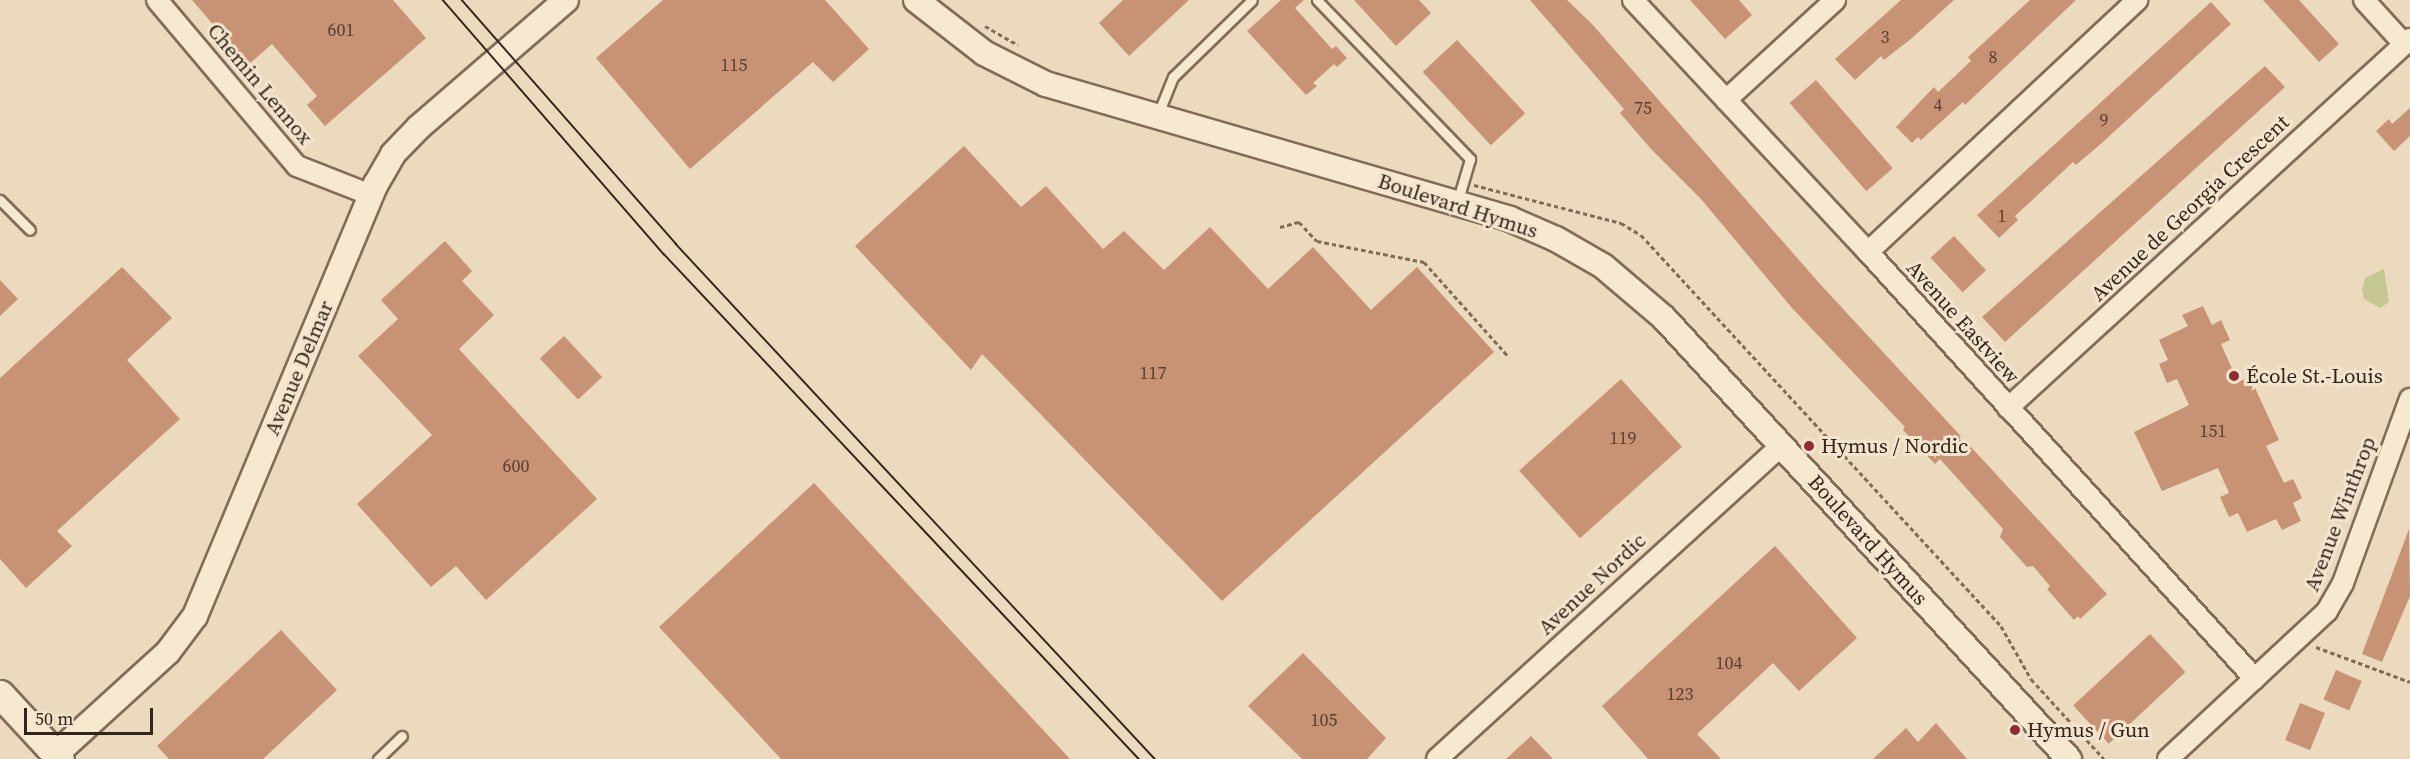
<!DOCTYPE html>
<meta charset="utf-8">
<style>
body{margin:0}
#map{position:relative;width:2410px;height:759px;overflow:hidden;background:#ebdabe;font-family:"Source Serif 4",serif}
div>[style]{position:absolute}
.green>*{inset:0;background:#c6c893}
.building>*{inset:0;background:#c89275;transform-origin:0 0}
.path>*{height:3px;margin-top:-1.5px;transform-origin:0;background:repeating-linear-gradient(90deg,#826b58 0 4.5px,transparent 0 7.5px)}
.roads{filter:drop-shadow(2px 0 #826b58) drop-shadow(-2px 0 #826b58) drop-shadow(0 2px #826b58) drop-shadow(0 -2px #826b58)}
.service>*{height:9px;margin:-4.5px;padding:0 4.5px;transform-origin:4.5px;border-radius:4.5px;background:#f7e9d0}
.minor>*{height:20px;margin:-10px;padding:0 10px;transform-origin:10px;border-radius:10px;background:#f7e9d0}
.tertiary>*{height:24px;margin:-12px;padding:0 12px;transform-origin:12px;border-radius:12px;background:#f7e9d0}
.secondary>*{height:27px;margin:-13.5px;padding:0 13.5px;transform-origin:13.5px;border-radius:13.5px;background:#f7e9d0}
.tram>*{height:1.5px;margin:-0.75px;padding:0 0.75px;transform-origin:0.75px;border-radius:0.75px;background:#32251c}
.dots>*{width:16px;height:16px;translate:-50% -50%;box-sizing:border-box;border:3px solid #f3e5cd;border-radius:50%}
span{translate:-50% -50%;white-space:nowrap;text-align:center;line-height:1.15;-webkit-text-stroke:6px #f3e5cd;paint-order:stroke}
.number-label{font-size:18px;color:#584032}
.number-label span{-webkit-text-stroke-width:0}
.street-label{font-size:21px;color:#32251c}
.poi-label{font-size:21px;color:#32251c}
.left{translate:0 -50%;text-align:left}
.scale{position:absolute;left:24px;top:708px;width:129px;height:27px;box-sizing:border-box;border:3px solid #32251c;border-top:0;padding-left:8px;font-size:18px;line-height:21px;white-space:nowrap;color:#32251c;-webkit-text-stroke:4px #f3e5cd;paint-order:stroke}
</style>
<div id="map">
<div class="green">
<div style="clip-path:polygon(2384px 269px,2389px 302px,2380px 308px,2364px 299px,2362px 290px,2365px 278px)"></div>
</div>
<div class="building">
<div style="clip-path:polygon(192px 0,393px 0,426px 38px,325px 126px,307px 105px,317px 96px,272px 44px,248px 65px)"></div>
<div style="clip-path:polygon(663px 0,825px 0,869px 49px,833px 82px,813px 62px,690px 169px,596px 58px)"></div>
<div style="clip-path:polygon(1123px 0,1189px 0,1129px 56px,1099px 23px)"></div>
<div style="clip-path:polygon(1281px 0,1304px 0,1295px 8px,1332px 49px,1336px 46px,1347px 58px,1337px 67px,1334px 64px,1313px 83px,1317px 86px,1306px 95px,1247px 31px)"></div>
<div style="clip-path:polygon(1354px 0,1419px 0,1431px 13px,1396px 46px)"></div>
<div style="clip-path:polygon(1530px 0,1567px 0,1592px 24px,1820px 284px,2107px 594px,2080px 619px,2078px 616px,2074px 620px,2047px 589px,2050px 586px,2033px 566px,2027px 567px,2000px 537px,2003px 529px,1940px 459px,1935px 464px,1903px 430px,1905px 427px,1792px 308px,1701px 199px,1651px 149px,1620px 113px,1624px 109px)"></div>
<div style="clip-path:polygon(1690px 0,1739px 0,1752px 15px,1725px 39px)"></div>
<div style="clip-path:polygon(1901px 0,1954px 0,1912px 38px,1884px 60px,1881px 56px,1855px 80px,1835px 59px)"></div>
<div style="clip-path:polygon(2030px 0,2076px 0,1965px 105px,1963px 102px,1921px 140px,1918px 137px,1912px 143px,1896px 127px,1934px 87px,1938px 92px,1971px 61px,1968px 57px)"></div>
<div style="clip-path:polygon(2263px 0,2299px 0,2339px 44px,2319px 62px)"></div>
<div style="clip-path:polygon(2211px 2px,2231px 24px,2103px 142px,2076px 165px,2073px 162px,2028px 204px,2015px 216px,2018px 220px,1999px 238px,1977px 215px)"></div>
<div style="left:1457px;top:40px;width:100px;height:47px;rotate:47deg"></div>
<div style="clip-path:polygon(2265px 66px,2285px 87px,2005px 342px,1982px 317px)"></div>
<div style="left:1816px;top:80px;width:117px;height:35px;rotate:49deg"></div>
<div style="clip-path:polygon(2410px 108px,2410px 136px,2394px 151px,2376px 131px,2389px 119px,2392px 124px)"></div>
<div style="clip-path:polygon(964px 146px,1021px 207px,1046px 186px,1103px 249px,1124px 231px,1164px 270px,1210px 227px,1268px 289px,1313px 247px,1371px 310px,1417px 267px,1494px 352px,1222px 601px,982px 354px,971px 370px,855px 246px)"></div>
<div style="left:1954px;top:236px;width:47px;height:32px;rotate:47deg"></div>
<div style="clip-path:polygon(445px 241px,472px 271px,462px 281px,494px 315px,459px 349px,597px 499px,486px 600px,456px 566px,431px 587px,357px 504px,432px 435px,358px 356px,398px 319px,381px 300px)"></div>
<div style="clip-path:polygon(122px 267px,172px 318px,127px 360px,180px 419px,57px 531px,72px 546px,26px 588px,0 559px,0 378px)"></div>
<div style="clip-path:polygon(0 280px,18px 299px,0 316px)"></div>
<div style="clip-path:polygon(2203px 306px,2212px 325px,2221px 320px,2230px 340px,2221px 344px,2238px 382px,2250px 377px,2279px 440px,2266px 446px,2284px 483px,2293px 479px,2302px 498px,2293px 503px,2301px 521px,2282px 530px,2276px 519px,2247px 532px,2238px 513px,2229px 517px,2220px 497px,2229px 493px,2218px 468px,2162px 491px,2134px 432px,2189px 405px,2177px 379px,2167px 383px,2159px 364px,2168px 360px,2159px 340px,2188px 326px,2182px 315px)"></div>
<div style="left:564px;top:336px;width:56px;height:33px;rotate:47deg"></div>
<div style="left:1621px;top:379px;width:91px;height:137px;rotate:48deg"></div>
<div style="clip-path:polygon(814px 483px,1070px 759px,781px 759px,659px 627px)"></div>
<div style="clip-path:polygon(2409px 529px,2410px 596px,2382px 662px,2362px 654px)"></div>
<div style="clip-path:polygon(1775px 546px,1857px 638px,1799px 691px,1773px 663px,1697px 734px,1721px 759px,1648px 759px,1602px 706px)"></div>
<div style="clip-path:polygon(281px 630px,337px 690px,263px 759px,169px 759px,157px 746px)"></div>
<div style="left:2150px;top:634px;width:52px;height:105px;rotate:47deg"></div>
<div style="clip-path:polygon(1303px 653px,1386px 738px,1367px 759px,1302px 759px,1248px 706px)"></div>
<div style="left:2336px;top:670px;width:28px;height:32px;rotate:23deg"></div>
<div style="left:2300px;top:703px;width:27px;height:40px;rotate:22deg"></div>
<div style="clip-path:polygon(1936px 723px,1967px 759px,1873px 759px,1906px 728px,1918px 742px)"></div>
<div style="clip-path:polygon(1531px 736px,1553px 759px,1506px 759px)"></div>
</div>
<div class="path">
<div style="left:985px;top:26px;width:38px;rotate:30deg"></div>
<div style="left:1474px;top:185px;width:152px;rotate:14.5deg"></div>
<div style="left:1621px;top:223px;width:23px;rotate:31deg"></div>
<div style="left:1641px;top:235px;width:531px;rotate:47.36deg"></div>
<div style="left:2001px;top:626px;width:61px;rotate:60.5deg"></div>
<div style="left:2031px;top:679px;width:108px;rotate:47.6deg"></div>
<div style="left:1280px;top:227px;width:20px;rotate:-15deg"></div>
<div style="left:1299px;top:222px;width:26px;rotate:47deg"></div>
<div style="left:1317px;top:241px;width:109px;rotate:11.1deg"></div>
<div style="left:1424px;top:262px;width:126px;rotate:48.2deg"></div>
<div style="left:2316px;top:647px;width:100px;rotate:20.4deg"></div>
</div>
<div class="roads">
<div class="service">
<div style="left:1317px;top:0;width:221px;rotate:46.1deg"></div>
<div style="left:1470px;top:159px;width:46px;rotate:106.5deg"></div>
<div style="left:1158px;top:114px;width:40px;rotate:-68deg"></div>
<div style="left:1173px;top:77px;width:110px;rotate:-44.3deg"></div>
<div style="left:0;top:200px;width:42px;rotate:45deg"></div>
<div style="left:378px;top:759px;width:33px;rotate:-44deg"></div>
</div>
<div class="minor">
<div style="left:157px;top:0;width:217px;rotate:49.9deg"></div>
<div style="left:297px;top:166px;width:79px;rotate:21.4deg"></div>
<div style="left:1633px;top:0;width:345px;rotate:47deg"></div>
<div style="left:1868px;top:252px;width:576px;rotate:47.81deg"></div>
<div style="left:2364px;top:0;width:59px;rotate:47.7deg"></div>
<div style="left:1726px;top:100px;width:148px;rotate:-42.5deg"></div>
<div style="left:1868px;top:252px;width:369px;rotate:-43.1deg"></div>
<div style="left:2008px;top:408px;width:546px;rotate:-42.55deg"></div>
<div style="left:1437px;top:759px;width:466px;rotate:-42.3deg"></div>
<div style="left:2168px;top:759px;width:217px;rotate:-42.9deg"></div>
<div style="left:2327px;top:611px;width:32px;rotate:-60deg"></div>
<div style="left:2343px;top:583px;width:196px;rotate:-70deg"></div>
</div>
<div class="tertiary">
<div style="left:916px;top:0;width:86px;rotate:37.9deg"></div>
<div style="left:984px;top:53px;width:69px;rotate:26.6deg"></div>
<div style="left:1046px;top:84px;width:483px;rotate:16.2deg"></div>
<div style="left:1510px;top:219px;width:50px;rotate:23.5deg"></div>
<div style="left:1556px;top:239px;width:54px;rotate:29.9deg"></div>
<div style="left:1603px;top:266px;width:80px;rotate:40.4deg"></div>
<div style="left:1664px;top:318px;width:599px;rotate:47.44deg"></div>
<div style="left:56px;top:754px;width:151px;rotate:-42.3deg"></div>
<div style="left:168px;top:652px;width:45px;rotate:-53.1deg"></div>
<div style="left:195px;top:616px;width:468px;rotate:-67.3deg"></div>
<div style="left:376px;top:184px;width:34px;rotate:-60deg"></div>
<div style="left:393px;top:154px;width:37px;rotate:-46deg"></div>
<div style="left:419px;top:127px;width:194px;rotate:-40.8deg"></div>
</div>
<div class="secondary">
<div style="left:0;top:694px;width:88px;rotate:47.3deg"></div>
</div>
</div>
<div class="tram">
<div style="left:443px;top:0;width:337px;rotate:49deg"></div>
<div style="left:664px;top:254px;width:693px;rotate:46.75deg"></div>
<div style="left:462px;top:0;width:325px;rotate:48.7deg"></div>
<div style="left:676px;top:244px;width:703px;rotate:47.07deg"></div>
</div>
<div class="dots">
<div style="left:2234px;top:376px;background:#8e2b32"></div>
<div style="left:1809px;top:446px;background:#8e2b32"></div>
<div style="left:2015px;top:730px;background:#8e2b32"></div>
</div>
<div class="number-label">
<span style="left:341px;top:30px">601</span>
<span style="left:1885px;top:37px">3</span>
<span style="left:1993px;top:57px">8</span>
<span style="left:734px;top:65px">115</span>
<span style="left:1938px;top:105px">4</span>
<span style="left:1643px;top:108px">75</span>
<span style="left:2104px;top:120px">9</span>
<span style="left:2002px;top:216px">1</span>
<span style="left:1153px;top:373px">117</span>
<span style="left:2213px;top:431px">151</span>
<span style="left:1623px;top:438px">119</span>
<span style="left:516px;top:466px">600</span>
<span style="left:1729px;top:663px">104</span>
<span style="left:1680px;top:694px">123</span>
<span style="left:1324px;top:720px">105</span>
</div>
<div class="street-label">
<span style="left:260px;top:84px;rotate:50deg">Chemin Lennox</span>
<span style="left:1458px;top:206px;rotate:18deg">Boulevard Hymus</span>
<span style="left:2190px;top:208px;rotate:-43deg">Avenue de Georgia Crescent</span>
<span style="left:1963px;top:322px;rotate:48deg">Avenue Eastview</span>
<span style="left:299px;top:368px;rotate:-67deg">Avenue Delmar</span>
<span style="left:2340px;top:514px;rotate:-69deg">Avenue Winthrop</span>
<span style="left:1868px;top:540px;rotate:48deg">Boulevard Hymus</span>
<span style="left:1592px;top:584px;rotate:-43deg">Avenue Nordic</span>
</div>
<div class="poi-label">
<span class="left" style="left:2246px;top:376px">École St.-Louis</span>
<span class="left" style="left:1821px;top:446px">Hymus / Nordic</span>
<span class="left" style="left:2027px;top:730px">Hymus / Gun</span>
</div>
<div class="scale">50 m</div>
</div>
